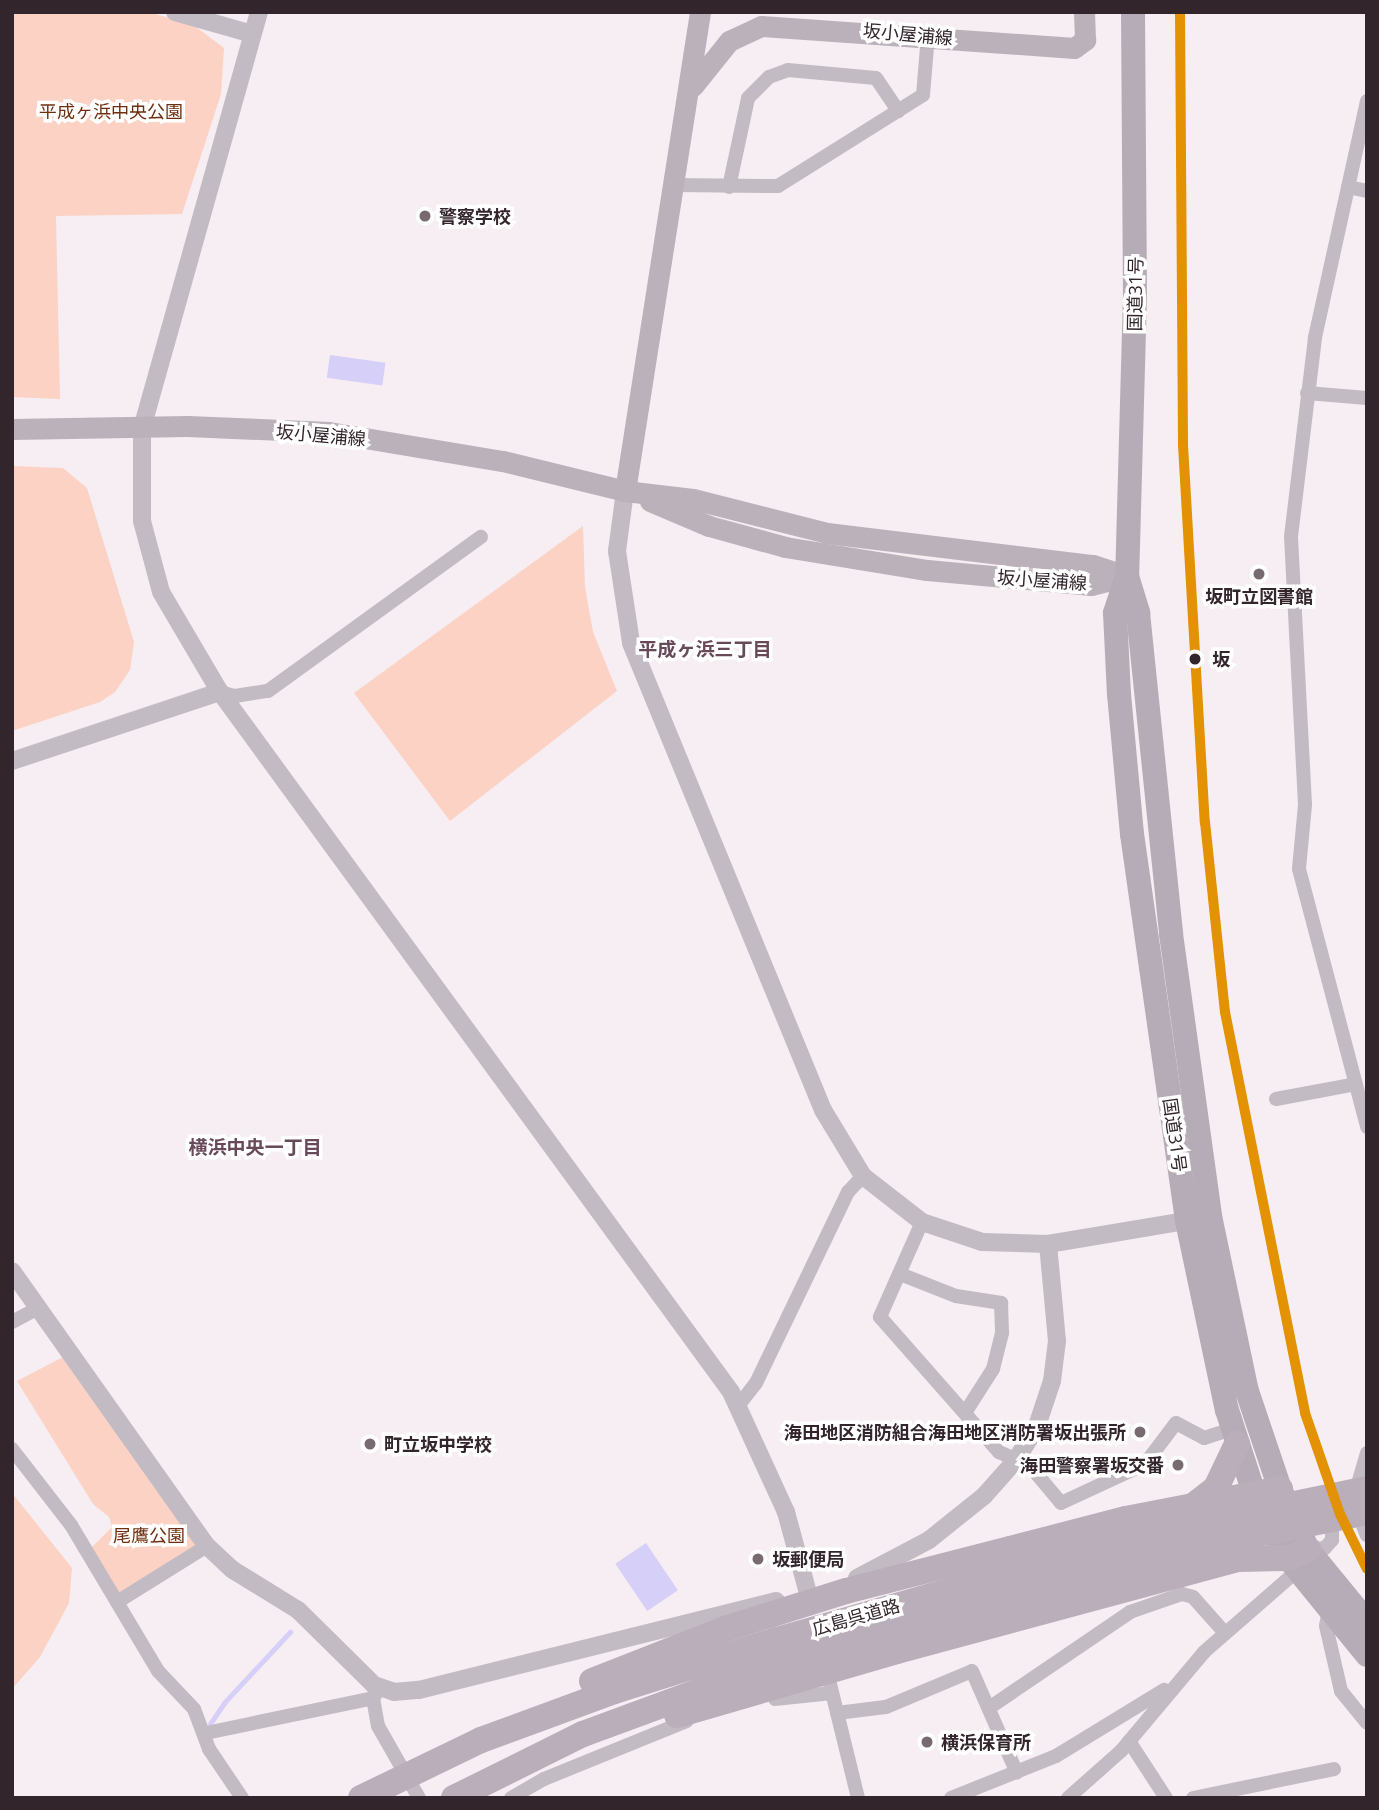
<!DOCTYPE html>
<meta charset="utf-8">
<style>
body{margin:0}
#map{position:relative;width:1379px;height:1810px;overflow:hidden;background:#f6eef2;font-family:"Open Sans","Noto Sans JP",sans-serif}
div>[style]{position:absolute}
.green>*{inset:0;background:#fbd2c4}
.water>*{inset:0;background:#d6cff7;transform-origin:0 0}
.stream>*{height:4.5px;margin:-2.25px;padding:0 2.25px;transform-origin:2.25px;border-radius:2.25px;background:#d6cff7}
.minor>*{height:14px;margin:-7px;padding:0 7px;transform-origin:7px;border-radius:7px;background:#c3bbc4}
.tertiary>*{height:18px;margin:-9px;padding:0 9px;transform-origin:9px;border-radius:9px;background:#c3bbc4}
.secondary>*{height:21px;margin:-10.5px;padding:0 10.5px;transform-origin:10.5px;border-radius:10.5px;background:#bab1bb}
.trunk>*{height:24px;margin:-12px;padding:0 12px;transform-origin:12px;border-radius:12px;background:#b6acb7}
.motorway>*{height:26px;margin:-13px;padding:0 13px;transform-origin:13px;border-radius:13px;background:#b9aeb9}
.motorway-bridge>*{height:26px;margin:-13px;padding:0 13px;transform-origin:13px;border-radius:13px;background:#b9aeb9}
.rail-1>*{height:10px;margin:-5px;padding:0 5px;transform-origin:5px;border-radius:5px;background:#e29202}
.dots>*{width:19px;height:19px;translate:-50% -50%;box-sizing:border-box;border:4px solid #fff;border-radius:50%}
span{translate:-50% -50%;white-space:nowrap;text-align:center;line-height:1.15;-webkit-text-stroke:7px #fff;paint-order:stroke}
.street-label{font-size:18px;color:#33252c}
.park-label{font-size:18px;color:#6f2f0f}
.poi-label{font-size:18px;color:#33252c;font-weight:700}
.left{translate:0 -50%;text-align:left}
.right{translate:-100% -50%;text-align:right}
.stop-label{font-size:18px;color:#33252c;font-weight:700}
.neighbourhood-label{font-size:19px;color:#684959;font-weight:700}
.frame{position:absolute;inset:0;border:14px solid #33252c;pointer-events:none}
</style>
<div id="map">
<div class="green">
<div style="clip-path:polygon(12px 12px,148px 12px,192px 24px,224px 48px,221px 94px,182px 214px,56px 216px,60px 399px,12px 397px)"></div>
<div style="clip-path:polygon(12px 466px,63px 468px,87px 488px,134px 642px,130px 670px,115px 692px,100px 702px,12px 731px)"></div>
<div style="clip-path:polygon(583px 526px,585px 587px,593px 632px,617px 691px,450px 821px,354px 693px)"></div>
<div style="clip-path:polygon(65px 1356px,200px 1544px,118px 1593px,91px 1548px,112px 1527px,109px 1517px,93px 1504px,17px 1381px)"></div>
<div style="clip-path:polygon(12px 1493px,72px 1568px,69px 1603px,40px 1657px,12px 1689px)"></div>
</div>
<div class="water">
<div style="left:330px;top:355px;width:56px;height:23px;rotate:8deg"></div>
<div style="left:646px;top:1543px;width:57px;height:37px;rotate:56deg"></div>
</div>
<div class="stream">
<div style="left:210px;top:1724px;width:25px;rotate:-56deg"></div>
<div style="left:224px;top:1703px;width:97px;rotate:-47.1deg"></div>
</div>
<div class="minor">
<div style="left:1367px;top:101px;width:243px;rotate:102.4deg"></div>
<div style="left:1315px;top:338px;width:200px;rotate:96.9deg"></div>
<div style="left:1291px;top:537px;width:268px;rotate:87deg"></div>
<div style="left:1305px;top:805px;width:64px;rotate:95.4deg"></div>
<div style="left:1299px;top:869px;width:267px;rotate:75.2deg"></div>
<div style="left:674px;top:185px;width:104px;rotate:0.6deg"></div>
<div style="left:778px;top:186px;width:171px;rotate:-32.1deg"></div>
<div style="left:923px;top:95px;width:59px;rotate:-85.2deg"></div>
<div style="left:729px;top:187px;width:91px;rotate:-77.9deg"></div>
<div style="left:748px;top:98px;width:30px;rotate:-45deg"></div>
<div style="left:769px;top:77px;width:20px;rotate:-20deg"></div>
<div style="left:788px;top:70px;width:88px;rotate:5.2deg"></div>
<div style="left:876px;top:78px;width:40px;rotate:56deg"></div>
<div style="left:1348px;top:187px;width:19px;rotate:12deg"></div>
<div style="left:1307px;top:393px;width:60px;rotate:4.8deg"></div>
<div style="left:220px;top:692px;width:16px;rotate:15deg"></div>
<div style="left:235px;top:696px;width:33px;rotate:-9deg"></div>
<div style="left:268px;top:691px;width:263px;rotate:-35.9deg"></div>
<div style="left:1276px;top:1099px;width:81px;rotate:-10.6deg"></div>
<div style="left:922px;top:1222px;width:104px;rotate:113.9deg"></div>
<div style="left:880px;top:1317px;width:180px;rotate:48.6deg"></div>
<div style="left:999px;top:1452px;width:34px;rotate:24deg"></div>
<div style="left:1030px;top:1466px;width:48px;rotate:50deg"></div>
<div style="left:1061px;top:1503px;width:93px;rotate:-24.9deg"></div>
<div style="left:1145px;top:1464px;width:51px;rotate:-52.9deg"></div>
<div style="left:1176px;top:1423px;width:32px;rotate:28deg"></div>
<div style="left:1204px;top:1438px;width:29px;rotate:-18deg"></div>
<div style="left:900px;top:1274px;width:60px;rotate:21.4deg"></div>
<div style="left:956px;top:1296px;width:46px;rotate:8.8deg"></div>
<div style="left:1001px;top:1303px;width:30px;rotate:88deg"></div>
<div style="left:1002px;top:1333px;width:37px;rotate:104deg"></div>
<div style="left:993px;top:1369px;width:52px;rotate:122.5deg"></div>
<div style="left:12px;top:1322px;width:30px;rotate:-28deg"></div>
<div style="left:738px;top:1406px;width:29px;rotate:-52deg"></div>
<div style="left:756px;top:1383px;width:212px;rotate:-64.3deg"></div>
<div style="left:848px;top:1192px;width:22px;rotate:-47deg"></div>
<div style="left:12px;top:1449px;width:96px;rotate:52.2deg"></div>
<div style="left:71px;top:1525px;width:170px;rotate:59.2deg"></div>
<div style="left:158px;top:1671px;width:52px;rotate:46.5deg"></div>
<div style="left:194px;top:1709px;width:43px;rotate:69.4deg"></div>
<div style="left:209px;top:1749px;width:59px;rotate:56deg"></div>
<div style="left:1367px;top:1453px;width:50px;rotate:106.3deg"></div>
<div style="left:1353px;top:1501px;width:37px;rotate:68deg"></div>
<div style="left:1308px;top:1550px;width:17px;rotate:-7deg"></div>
<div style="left:1325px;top:1548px;width:11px;rotate:-49deg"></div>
<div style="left:1332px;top:1540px;width:15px;rotate:-90deg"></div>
<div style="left:1332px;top:1525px;width:10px;rotate:-53deg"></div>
<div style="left:117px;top:1602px;width:106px;rotate:-31.9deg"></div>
<div style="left:1329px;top:1609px;width:17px;rotate:100deg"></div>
<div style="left:1326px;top:1626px;width:67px;rotate:77deg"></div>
<div style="left:1341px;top:1691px;width:41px;rotate:50.9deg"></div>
<div style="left:830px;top:1684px;width:117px;rotate:76.2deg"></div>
<div style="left:373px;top:1698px;width:28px;rotate:80deg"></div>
<div style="left:378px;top:1726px;width:83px;rotate:60.3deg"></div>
<div style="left:775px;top:1699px;width:57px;rotate:-6deg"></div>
<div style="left:989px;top:1708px;width:171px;rotate:-34.2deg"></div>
<div style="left:1130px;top:1612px;width:55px;rotate:-19.1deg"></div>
<div style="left:1182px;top:1594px;width:11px;rotate:15deg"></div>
<div style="left:1193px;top:1597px;width:48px;rotate:48.4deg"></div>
<div style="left:837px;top:1713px;width:49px;rotate:-7deg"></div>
<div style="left:886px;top:1707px;width:93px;rotate:-22.7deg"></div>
<div style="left:972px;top:1671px;width:111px;rotate:66.2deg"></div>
<div style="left:206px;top:1733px;width:171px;rotate:-11.8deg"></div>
<div style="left:373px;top:1698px;width:14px;rotate:-54deg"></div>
<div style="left:1129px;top:1741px;width:68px;rotate:57deg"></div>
<div style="left:511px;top:1798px;width:38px;rotate:-30deg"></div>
<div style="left:544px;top:1779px;width:154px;rotate:-22.1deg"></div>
<div style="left:951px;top:1798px;width:113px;rotate:-21.8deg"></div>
<div style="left:1056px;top:1756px;width:127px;rotate:-31.4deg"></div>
<div style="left:1068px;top:1798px;width:71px;rotate:-41.6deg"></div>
<div style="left:1121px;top:1751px;width:129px;rotate:-50deg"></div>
<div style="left:1204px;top:1652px;width:125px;rotate:-41.1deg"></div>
<div style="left:1193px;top:1798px;width:144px;rotate:-11.6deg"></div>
</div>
<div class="tertiary">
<div style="left:175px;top:12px;width:80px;rotate:15.9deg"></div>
<div style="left:259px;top:12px;width:432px;rotate:105.7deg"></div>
<div style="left:142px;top:428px;width:93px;rotate:90deg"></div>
<div style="left:142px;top:521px;width:73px;rotate:75deg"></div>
<div style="left:161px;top:592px;width:116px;rotate:59.5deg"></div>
<div style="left:220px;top:692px;width:867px;rotate:53.87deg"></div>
<div style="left:731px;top:1392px;width:132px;rotate:65.4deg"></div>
<div style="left:786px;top:1512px;width:84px;rotate:74.8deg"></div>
<div style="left:625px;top:491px;width:61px;rotate:97.6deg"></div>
<div style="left:617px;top:551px;width:93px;rotate:81.3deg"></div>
<div style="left:631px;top:643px;width:505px;rotate:67.65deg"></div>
<div style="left:823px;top:1110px;width:77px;rotate:58.8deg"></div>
<div style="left:863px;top:1176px;width:75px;rotate:37.9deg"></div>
<div style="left:922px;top:1222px;width:63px;rotate:18.4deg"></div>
<div style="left:982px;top:1242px;width:66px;rotate:1.7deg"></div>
<div style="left:1048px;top:1244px;width:152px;rotate:-9.5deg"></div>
<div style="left:12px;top:761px;width:219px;rotate:-18.4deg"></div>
<div style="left:12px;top:1271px;width:337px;rotate:54.7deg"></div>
<div style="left:207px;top:1546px;width:35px;rotate:43deg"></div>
<div style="left:233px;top:1570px;width:76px;rotate:31.6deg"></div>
<div style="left:298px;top:1610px;width:107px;rotate:44.6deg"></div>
<div style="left:374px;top:1685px;width:21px;rotate:19deg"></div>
<div style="left:394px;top:1692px;width:25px;rotate:-5deg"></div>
<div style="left:419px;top:1690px;width:368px;rotate:-14deg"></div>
<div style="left:857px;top:1578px;width:81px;rotate:-27.8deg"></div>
<div style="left:929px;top:1540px;width:70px;rotate:-38.7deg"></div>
<div style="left:984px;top:1496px;width:48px;rotate:-48.4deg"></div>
<div style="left:1016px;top:1460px;width:40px;rotate:-58deg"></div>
<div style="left:1037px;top:1426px;width:47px;rotate:-71.6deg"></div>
<div style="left:1052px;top:1381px;width:40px;rotate:-82.9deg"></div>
<div style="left:1057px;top:1341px;width:97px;rotate:-95.3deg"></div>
</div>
<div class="secondary">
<div style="left:693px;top:86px;width:58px;rotate:-51.3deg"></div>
<div style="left:729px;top:41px;width:35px;rotate:-25deg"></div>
<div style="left:761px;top:26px;width:314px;rotate:4deg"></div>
<div style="left:1074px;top:48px;width:14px;rotate:-36deg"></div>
<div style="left:1085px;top:40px;width:28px;rotate:-92deg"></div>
<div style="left:12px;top:429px;width:175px;rotate:-1deg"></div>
<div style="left:187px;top:426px;width:142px;rotate:2.4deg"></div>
<div style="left:329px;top:432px;width:176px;rotate:9.5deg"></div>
<div style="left:503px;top:461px;width:126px;rotate:13.8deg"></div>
<div style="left:625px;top:491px;width:68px;rotate:6.7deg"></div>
<div style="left:693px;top:499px;width:138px;rotate:14.2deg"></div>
<div style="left:827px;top:533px;width:268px;rotate:6.9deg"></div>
<div style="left:1093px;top:565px;width:36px;rotate:18deg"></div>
<div style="left:625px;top:491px;width:485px;rotate:-81.1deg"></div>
<div style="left:650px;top:501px;width:64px;rotate:23deg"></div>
<div style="left:709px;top:526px;width:79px;rotate:15.4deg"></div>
<div style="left:785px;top:547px;width:144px;rotate:9.2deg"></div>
<div style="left:927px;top:570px;width:165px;rotate:5.2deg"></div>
<div style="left:1091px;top:585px;width:37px;rotate:-14deg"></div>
</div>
<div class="trunk">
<div style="left:1133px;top:12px;width:283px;rotate:89.6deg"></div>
<div style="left:1135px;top:295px;width:281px;rotate:91.6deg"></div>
<div style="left:1127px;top:576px;width:39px;rotate:108deg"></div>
<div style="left:1115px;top:613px;width:81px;rotate:87.2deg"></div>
<div style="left:1119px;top:694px;width:141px;rotate:84.7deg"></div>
<div style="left:1132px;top:834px;width:391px;rotate:81.9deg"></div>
<div style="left:1187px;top:1221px;width:193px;rotate:78.1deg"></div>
<div style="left:1227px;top:1410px;width:90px;rotate:72deg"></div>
<div style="left:1255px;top:1496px;width:70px;rotate:62deg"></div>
<div style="left:1288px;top:1558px;width:125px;rotate:50.8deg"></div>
<div style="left:1127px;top:576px;width:39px;rotate:73deg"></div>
<div style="left:1138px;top:613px;width:323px;rotate:84.1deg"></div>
<div style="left:1171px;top:934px;width:285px;rotate:82.1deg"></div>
<div style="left:1210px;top:1216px;width:179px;rotate:78.1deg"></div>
<div style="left:1247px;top:1391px;width:103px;rotate:71.4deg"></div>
<div style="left:1280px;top:1489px;width:67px;rotate:65.3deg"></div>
<div style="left:1308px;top:1550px;width:93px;rotate:50.7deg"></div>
</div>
<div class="motorway">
<div style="left:1193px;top:1506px;width:29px;rotate:-38deg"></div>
<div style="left:1216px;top:1488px;width:49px;rotate:-64.5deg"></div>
<div style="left:1010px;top:1549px;width:120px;rotate:-14.5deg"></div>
<div style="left:1126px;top:1519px;width:157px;rotate:-11deg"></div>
<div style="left:897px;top:1651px;width:352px;rotate:-15.1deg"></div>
<div style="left:1237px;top:1559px;width:51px;rotate:-1.1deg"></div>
<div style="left:1288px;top:1558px;width:22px;rotate:-22deg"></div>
</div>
<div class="motorway-bridge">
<div style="left:592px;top:1681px;width:146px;rotate:-21.3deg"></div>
<div style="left:728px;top:1628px;width:124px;rotate:-17.4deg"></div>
<div style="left:846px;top:1591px;width:169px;rotate:-14.4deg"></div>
<div style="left:677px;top:1715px;width:229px;rotate:-16.2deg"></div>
<div style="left:361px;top:1798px;width:133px;rotate:-25.8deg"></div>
<div style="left:481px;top:1740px;width:142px;rotate:-20.2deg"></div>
<div style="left:614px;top:1691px;width:171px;rotate:-17.4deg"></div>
<div style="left:777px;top:1640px;width:281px;rotate:-15.9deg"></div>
<div style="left:1047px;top:1563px;width:191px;rotate:-14deg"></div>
<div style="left:1232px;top:1517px;width:138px;rotate:-11.7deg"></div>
<div style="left:454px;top:1798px;width:144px;rotate:-26.4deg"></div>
<div style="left:583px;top:1734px;width:202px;rotate:-20.2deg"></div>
<div style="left:773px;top:1664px;width:294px;rotate:-16deg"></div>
<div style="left:1056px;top:1583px;width:187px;rotate:-14deg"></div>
<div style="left:1237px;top:1538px;width:133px;rotate:-11.3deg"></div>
</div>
<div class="rail-1">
<div style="left:1180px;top:12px;width:433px;rotate:89.6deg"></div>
<div style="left:1183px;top:445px;width:378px;rotate:86.7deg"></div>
<div style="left:1205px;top:822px;width:191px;rotate:84deg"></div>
<div style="left:1225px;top:1012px;width:409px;rotate:78.7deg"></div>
<div style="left:1305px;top:1413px;width:107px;rotate:70.9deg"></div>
<div style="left:1340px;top:1514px;width:61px;rotate:63.9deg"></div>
</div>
<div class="dots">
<div style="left:425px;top:216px;background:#776b71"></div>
<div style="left:1259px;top:574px;background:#776b71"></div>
<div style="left:1195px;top:659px;background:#33252c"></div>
<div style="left:1140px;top:1432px;background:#776b71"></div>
<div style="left:370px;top:1444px;background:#776b71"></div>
<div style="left:1178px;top:1465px;background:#776b71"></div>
<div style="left:758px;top:1559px;background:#776b71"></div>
<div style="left:927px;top:1742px;background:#776b71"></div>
</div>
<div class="street-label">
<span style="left:908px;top:34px;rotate:5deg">坂小屋浦線</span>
<span style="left:1135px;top:294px;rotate:-89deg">国道31号</span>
<span style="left:321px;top:435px;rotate:5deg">坂小屋浦線</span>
<span style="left:1042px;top:580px;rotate:4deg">坂小屋浦線</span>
<span style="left:1175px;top:1135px;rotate:82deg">国道31号</span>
<span style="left:856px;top:1617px;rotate:-16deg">広島呉道路</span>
</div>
<div class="park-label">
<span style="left:111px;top:111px">平成ヶ浜中央公園</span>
<span style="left:149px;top:1535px">尾鷹公園</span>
</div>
<div class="poi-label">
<span class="left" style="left:439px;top:216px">警察学校</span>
<span style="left:1259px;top:596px">坂町立図書館</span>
<span class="right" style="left:1126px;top:1432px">海田地区消防組合海田地区消防署坂出張所</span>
<span class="left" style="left:384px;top:1444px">町立坂中学校</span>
<span class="right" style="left:1164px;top:1465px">海田警察署坂交番</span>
<span class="left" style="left:772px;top:1559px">坂郵便局</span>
<span class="left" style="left:941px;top:1742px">横浜保育所</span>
</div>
<div class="stop-label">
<span class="left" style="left:1212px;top:659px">坂</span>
</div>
<div class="neighbourhood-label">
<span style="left:705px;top:650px">平成ヶ浜三丁目</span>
<span style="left:255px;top:1148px">横浜中央一丁目</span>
</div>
<div class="frame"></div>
</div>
